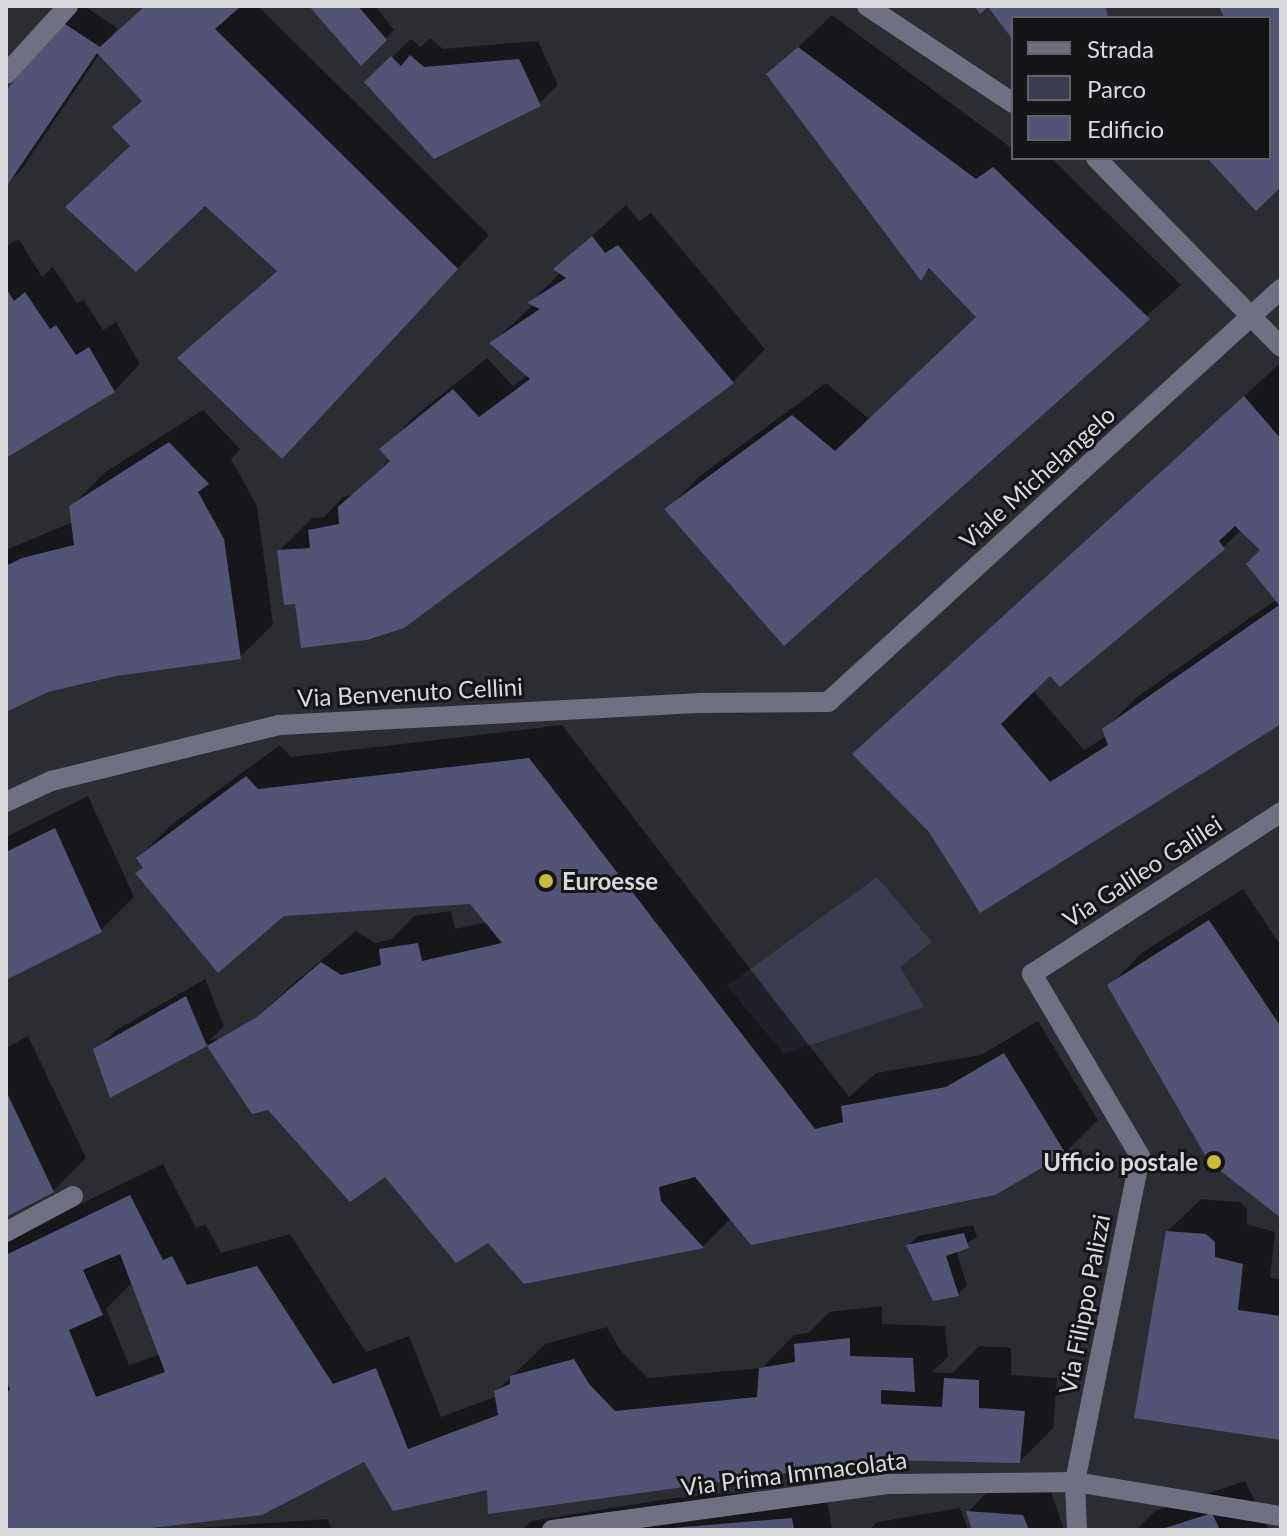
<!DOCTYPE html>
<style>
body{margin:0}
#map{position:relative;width:1287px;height:1536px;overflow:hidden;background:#2c2c33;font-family:Lato,sans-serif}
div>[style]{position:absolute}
.green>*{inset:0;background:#3b3c50}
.shadow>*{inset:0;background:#0007}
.building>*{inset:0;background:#535376}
.minor>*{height:20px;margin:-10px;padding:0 10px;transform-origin:10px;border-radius:10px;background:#6f7081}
.dots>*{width:22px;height:22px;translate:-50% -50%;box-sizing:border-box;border:4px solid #151518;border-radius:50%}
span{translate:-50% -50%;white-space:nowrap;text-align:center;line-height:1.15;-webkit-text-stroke:6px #151518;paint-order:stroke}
.street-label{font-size:24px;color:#d9d9de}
.poi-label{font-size:24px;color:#d9d9de;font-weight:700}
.left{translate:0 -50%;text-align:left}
.right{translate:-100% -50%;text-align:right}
.frame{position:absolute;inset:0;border:8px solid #d9d9de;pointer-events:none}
.legend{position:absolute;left:1011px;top:16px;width:260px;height:144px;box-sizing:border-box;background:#151518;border:2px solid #636367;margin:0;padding:10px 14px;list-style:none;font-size:24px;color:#d9d9de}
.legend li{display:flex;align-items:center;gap:16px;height:40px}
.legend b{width:40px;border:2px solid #636367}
</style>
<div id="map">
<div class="green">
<div style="clip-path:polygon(877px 877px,932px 942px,900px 967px,924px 1007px,784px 1054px,727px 986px)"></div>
</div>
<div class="shadow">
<div style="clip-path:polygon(75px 6px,84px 6px,117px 28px,107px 43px,147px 6px,258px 6px,489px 235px,282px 457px,180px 358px,278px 269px,115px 127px,143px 99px,100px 53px,22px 169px,6px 185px,6px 94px)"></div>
<div style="clip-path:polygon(314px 6px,375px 6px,394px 30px,361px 63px)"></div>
<div style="clip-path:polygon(832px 15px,1010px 147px,1013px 145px,1013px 158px,1051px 158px,1181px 285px,784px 643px,667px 509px,700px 476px,826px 383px,869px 419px,978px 316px,931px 268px,921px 278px,769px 75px)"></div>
<div style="clip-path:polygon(430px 38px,443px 49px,538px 41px,558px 85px,539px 104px,366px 82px,411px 39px,421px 47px)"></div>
<div style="clip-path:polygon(626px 205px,639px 221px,651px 213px,765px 349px,733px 382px,297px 601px,279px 551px,312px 518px,324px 517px,343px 497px,352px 495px,391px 459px,382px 449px,415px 416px,487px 358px,513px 386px,528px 375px,492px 343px,534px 304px,530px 303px,561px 272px,556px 269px)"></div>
<div style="clip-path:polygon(19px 239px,42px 277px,53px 267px,77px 303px,84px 300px,103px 330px,116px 322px,140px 364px,114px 391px,6px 455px,6px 246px)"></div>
<div style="clip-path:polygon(evenodd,1278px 365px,1281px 368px,1281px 721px,931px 830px,855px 754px,1278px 365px,1242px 529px,1263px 549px,1277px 599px,1137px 697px,1104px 730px,1107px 736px,1084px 750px,1033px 690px,1050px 673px,1223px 548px,1242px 529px)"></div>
<div style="clip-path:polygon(203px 410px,240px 449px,231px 459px,257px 506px,273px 624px,240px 657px,116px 674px,47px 690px,6px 710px,6px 550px,73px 522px,71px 507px,104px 473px)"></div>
<div style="clip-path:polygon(562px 725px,849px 1097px,876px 1073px,981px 1055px,1038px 1021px,1098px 1120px,1065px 1153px,731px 1218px,703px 1246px,524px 1282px,488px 1240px,386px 1173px,269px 1108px,253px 1112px,207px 1043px,111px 1095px,96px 1050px,115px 1031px,205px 979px,224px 1026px,209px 1041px,217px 1038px,217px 1042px,267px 1014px,265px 1010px,293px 984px,356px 931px,375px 943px,392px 939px,414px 916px,451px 911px,455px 929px,487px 922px,470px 902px,138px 873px,144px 866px,138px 858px,171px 825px,280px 745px,291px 757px)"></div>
<div style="clip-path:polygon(88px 796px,134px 897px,101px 930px,6px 978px,6px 837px)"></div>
<div style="clip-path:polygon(1243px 889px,1281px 946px,1281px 1215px,1110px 985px,1143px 952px)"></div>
<div style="clip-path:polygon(28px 1036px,86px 1158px,53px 1191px,6px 1215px,6px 1048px)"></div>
<div style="clip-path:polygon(evenodd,163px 1164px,196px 1228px,205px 1224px,221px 1253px,290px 1234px,366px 1352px,409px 1336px,441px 1417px,497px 1396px,496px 1392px,545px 1344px,607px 1327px,621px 1351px,648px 1378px,762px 1368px,794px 1335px,808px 1333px,829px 1312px,882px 1306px,882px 1324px,945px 1326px,948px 1357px,932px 1372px,952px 1373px,979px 1346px,1011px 1348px,1011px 1375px,1057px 1378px,1053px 1428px,1020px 1461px,880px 1458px,488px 1487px,365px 1460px,126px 1530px,6px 1530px,6px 1389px,11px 1385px,6px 1371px,6px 1240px,163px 1164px,133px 1282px,161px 1354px,129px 1365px,106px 1309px,133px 1282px)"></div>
<div style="clip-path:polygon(1201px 1199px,1240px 1202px,1247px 1209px,1247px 1224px,1275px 1232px,1270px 1278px,1281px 1279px,1281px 1438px,1167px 1232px)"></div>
<div style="clip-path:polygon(973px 1225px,977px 1237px,956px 1250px,967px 1285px,958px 1294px,909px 1245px,918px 1236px)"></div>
<div style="clip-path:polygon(1245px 1481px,1269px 1530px,1136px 1530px,1155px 1511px)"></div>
<div style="clip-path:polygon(994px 1485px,1050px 1489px,1064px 1530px,869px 1530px,877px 1522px,960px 1508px,968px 1529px,973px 1528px,968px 1512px)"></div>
<div style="clip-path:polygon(825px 1486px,832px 1530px,522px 1530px,531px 1521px,674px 1498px)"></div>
<div style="clip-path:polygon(328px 1519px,332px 1530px,162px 1530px)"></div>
</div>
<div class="building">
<div style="clip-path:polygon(145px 6px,241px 6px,215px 29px,458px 269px,282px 459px,177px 358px,277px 271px,205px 206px,136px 272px,65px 207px,130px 146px,112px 127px,142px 101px,97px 53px,6px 187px,6px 91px,59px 20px,100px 47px)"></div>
<div style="clip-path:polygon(309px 6px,358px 6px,387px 40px,361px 66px)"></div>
<div style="clip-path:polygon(974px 6px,1105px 6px,1108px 15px,1103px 18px,1013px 18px,1013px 40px,988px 7px,980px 14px)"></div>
<div style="clip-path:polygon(1219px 6px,1281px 6px,1281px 187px,1256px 211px,1207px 158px,1269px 158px,1269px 18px,1224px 18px)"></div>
<div style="clip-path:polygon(798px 47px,976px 179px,993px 167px,1150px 319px,784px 646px,664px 509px,792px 415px,835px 451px,976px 317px,929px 268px,921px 281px,766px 74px)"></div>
<div style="clip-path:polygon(410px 55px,424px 67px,519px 59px,541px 106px,434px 159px,364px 82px,391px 56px,401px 66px)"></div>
<div style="clip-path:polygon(592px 236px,605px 253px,618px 245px,734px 383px,404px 628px,367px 640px,301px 648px,295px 604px,284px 605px,277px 550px,310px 548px,308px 530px,339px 524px,338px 507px,390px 461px,379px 449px,453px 389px,479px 417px,530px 379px,489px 343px,540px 309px,527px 303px,566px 278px,553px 269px)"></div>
<div style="clip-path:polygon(6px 288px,14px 301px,25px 292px,50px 329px,56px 325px,76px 355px,89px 347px,115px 392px,6px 458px)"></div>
<div style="clip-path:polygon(evenodd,1244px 396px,1281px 439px,1281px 724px,980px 913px,929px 832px,852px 754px,1244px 396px,1235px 526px,1260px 550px,1246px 564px,1279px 605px,1102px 729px,1108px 745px,1050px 782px,1001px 724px,1050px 676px,1060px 687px,1225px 549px,1219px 541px,1235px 526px)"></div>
<div style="clip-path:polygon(169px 442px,209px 484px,198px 492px,224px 539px,241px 659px,116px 676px,48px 692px,6px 712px,6px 566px,22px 558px,74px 545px,69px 506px)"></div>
<div style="clip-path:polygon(529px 758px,815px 1129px,843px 1122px,841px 1106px,946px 1087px,1004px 1053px,1066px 1154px,995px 1195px,751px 1245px,695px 1177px,659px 1187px,661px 1201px,704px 1248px,524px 1284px,488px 1243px,456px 1263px,385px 1177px,350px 1202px,268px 1110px,252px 1114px,207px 1046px,110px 1098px,93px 1049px,186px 996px,207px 1046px,257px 1017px,321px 962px,341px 975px,381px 965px,379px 949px,418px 943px,422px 961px,502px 943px,470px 904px,284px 916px,218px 973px,135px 873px,143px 868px,136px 858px,246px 776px,258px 789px)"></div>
<div style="clip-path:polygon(55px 828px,102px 932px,6px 980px,6px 852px)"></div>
<div style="clip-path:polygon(1209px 920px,1281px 1027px,1281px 1218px,1209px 1162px,1107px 985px)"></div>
<div style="clip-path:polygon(6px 1091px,54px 1192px,6px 1217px)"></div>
<div style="clip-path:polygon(evenodd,130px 1195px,163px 1260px,172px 1256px,187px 1285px,257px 1266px,333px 1384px,376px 1368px,408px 1449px,498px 1415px,494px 1391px,510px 1384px,510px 1376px,574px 1359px,589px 1384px,615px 1411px,757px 1397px,759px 1368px,795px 1362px,794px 1344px,850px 1338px,850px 1356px,913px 1358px,915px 1392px,881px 1390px,881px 1404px,942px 1407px,944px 1378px,979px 1380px,979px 1408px,1025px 1411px,1020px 1463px,880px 1460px,488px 1514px,487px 1490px,393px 1511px,364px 1462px,262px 1515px,134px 1530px,6px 1530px,6px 1392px,10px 1390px,6px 1377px,6px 1255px,130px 1195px,120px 1254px,165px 1372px,96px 1397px,69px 1330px,103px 1315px,83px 1270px,120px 1254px)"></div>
<div style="clip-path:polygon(1166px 1231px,1206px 1234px,1215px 1242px,1215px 1257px,1243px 1264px,1238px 1310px,1281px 1316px,1281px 1440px,1134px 1418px)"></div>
<div style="clip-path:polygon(964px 1233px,969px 1248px,946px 1256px,959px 1296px,933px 1301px,906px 1245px)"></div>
<div style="clip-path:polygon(966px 1511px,1023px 1515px,1029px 1530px,972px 1530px)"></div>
<div style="clip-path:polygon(1212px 1513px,1220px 1530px,1162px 1530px,1162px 1529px)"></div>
<div style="clip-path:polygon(792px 1518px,794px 1530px,673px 1530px,672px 1528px)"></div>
</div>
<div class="minor">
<div style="left:867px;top:6px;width:175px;rotate:33.6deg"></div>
<div style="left:6px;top:74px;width:92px;rotate:-47.6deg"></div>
<div style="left:1096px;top:158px;width:264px;rotate:45.6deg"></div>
<div style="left:6px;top:802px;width:50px;rotate:-25deg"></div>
<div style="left:51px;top:781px;width:235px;rotate:-13.8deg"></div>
<div style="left:279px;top:725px;width:423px;rotate:-3deg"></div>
<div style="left:701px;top:703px;width:127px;rotate:-0.5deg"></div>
<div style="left:828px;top:702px;width:613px;rotate:-42.36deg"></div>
<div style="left:6px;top:1232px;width:76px;rotate:-28.2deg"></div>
<div style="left:552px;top:1530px;width:339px;rotate:-7.8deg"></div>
<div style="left:888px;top:1484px;width:187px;rotate:-0.6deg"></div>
<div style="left:1075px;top:1482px;width:209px;rotate:9.4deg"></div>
<div style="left:1077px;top:1530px;width:48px;rotate:-92.4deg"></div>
<div style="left:1075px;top:1482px;width:332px;rotate:-78.7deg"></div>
<div style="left:1140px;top:1156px;width:212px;rotate:-120.7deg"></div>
<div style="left:1032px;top:974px;width:297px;rotate:-33deg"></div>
</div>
<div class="dots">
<div style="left:546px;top:881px;background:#c8bb3b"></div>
<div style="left:1214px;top:1162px;background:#c8bb3b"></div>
</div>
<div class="street-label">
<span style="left:1037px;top:477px;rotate:-42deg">Viale Michelangelo</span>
<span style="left:410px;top:692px;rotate:-3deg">Via Benvenuto Cellini</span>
<span style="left:1142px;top:871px;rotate:-33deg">Via Galileo Galilei</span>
<span style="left:1084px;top:1304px;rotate:-79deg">Via Filippo Palizzi</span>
<span style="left:794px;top:1473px;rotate:-7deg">Via Prima Immacolata</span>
</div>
<div class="poi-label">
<span class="left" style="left:562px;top:881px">Euroesse</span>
<span class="right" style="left:1198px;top:1162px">Ufficio postale</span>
</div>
<div class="frame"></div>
<ul class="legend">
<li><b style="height:10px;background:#6f7081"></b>Strada</li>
<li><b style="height:22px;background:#3b3c50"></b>Parco</li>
<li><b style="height:22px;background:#535376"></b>Edificio</li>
</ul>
</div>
